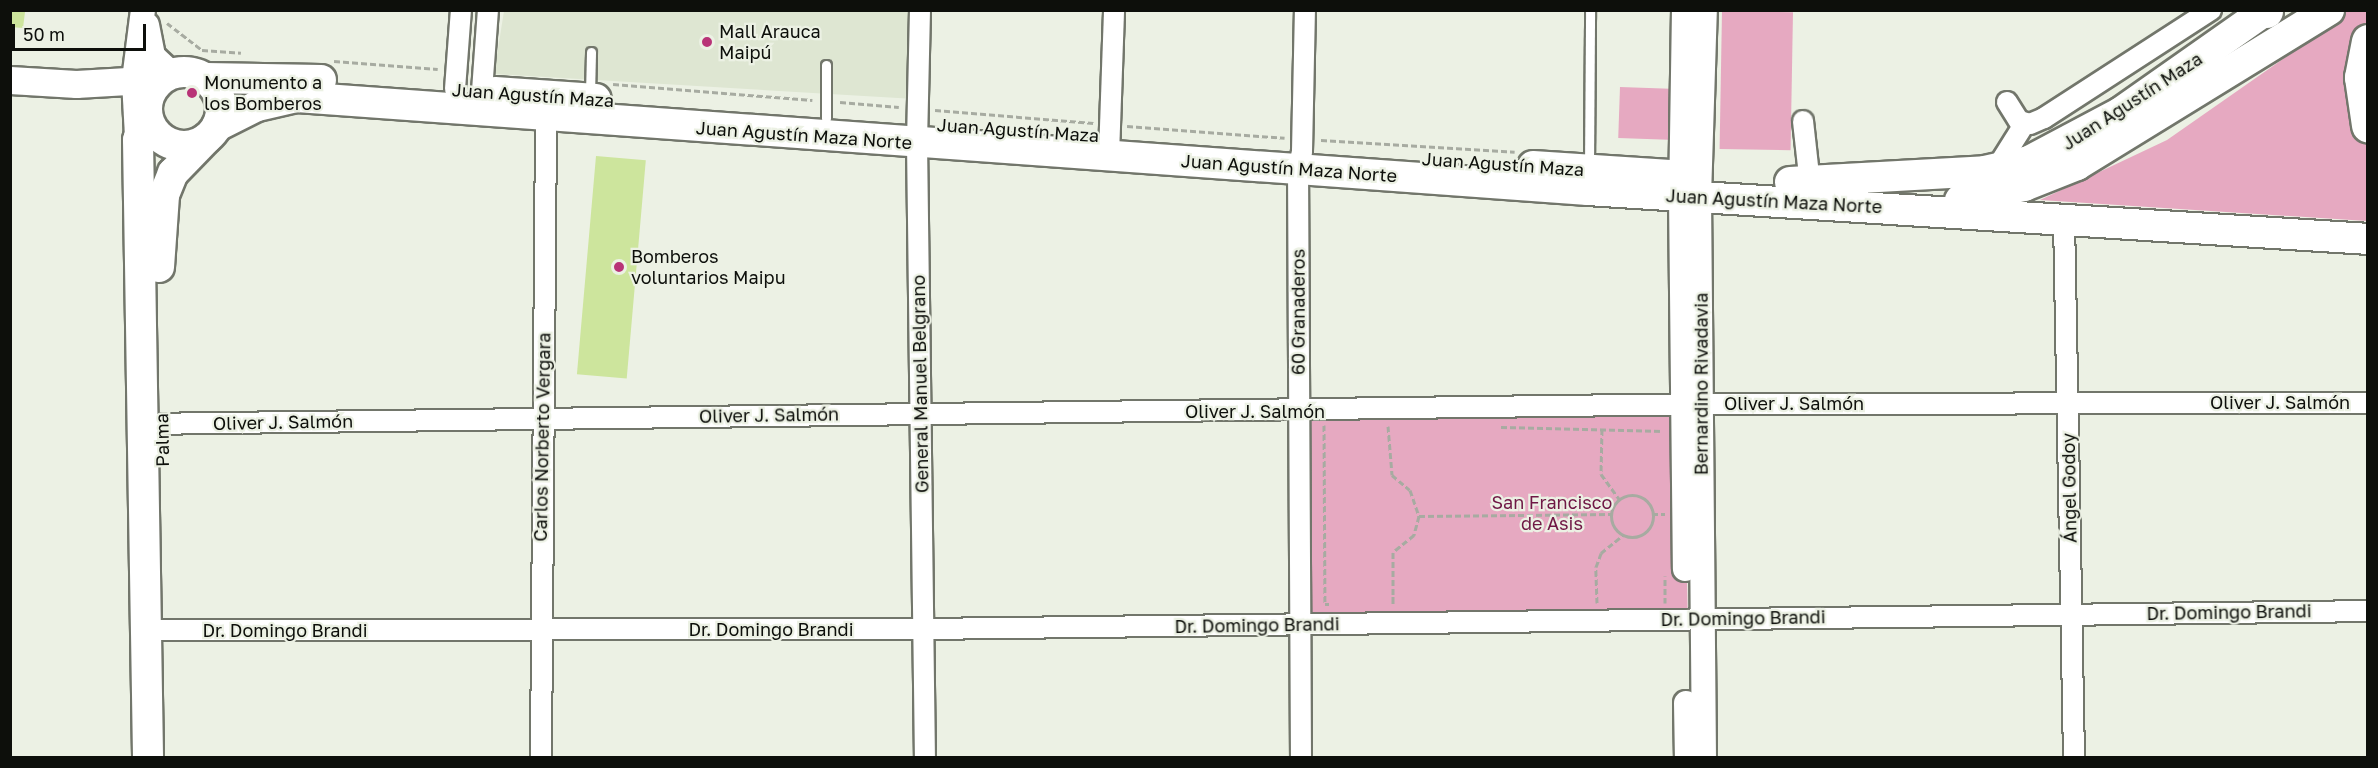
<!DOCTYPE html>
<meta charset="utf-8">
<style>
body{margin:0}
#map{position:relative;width:2378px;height:768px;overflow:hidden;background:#ecf1e4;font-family:"Golos Text",sans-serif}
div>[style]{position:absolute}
.built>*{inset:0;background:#dee6d2}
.green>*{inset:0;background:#e6a9c1;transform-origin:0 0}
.building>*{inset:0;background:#cde59d;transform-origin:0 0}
.path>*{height:3px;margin-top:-1.5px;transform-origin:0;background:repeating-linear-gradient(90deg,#a7aba1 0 6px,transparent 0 9px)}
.path>.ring{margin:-1.5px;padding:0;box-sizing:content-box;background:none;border:3px solid #a7aba1;border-radius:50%}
.roads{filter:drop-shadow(2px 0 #72766b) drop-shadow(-2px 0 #72766b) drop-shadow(0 2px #72766b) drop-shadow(0 -2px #72766b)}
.service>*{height:9px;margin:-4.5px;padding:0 4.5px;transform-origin:4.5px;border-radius:4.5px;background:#fff}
.minor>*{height:20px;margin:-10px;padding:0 10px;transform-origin:10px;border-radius:10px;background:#fff}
.tertiary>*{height:24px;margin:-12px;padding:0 12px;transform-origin:12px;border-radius:12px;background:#fff}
.secondary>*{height:27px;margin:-13.5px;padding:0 13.5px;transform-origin:13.5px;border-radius:13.5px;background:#fff}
.primary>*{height:30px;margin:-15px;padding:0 15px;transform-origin:15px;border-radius:15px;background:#fff}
.primary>.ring{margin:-15px;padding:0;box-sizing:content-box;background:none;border:30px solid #fff;border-radius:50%}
.motorway>*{height:33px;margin:-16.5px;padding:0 16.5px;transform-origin:16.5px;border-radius:16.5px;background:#fff}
.dots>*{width:16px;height:16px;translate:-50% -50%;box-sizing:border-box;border:3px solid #ecf1e4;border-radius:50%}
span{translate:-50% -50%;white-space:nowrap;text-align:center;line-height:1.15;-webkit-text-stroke:4.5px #ecf1e4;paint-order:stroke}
.poi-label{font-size:18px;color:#0d0f0b}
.left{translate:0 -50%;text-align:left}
.street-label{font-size:18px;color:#0d0f0b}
.park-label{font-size:18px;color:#6f1845}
.frame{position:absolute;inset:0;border:12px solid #0d0f0b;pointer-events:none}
.scale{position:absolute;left:12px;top:24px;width:134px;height:27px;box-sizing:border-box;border:3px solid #0d0f0b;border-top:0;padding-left:8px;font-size:18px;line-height:21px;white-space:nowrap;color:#0d0f0b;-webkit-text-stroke:4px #ecf1e4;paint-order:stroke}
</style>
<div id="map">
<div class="built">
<div style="clip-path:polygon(504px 11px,916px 11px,915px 99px,494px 74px)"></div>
</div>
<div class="green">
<div style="left:1722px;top:11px;width:71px;height:138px;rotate:1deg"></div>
<div style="clip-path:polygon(2310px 11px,2367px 11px,2367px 221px,2040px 200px,2167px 140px,2296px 50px)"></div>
<div style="left:1620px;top:87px;width:50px;height:51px;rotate:2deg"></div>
<div style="left:1684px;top:404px;width:215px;height:386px;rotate:89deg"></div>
</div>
<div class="building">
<div style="clip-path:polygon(10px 11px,25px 12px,23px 28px,10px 27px)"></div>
<div style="left:596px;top:156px;width:50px;height:219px;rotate:5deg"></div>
</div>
<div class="path">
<div style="left:167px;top:23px;width:44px;rotate:37.6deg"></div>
<div style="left:202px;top:50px;width:39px;rotate:4deg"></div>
<div style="left:334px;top:61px;width:104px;rotate:4.4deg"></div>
<div style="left:613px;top:84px;width:200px;rotate:4.6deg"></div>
<div style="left:840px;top:102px;width:59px;rotate:4.8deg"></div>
<div style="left:935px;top:110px;width:159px;rotate:4.7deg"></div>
<div style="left:1127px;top:126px;width:158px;rotate:4.3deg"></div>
<div style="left:1321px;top:140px;width:194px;rotate:3.5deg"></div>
<div style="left:1324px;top:425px;width:179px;rotate:89.7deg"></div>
<div style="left:1325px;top:604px;width:4px"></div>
<div style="left:1388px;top:426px;width:49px;rotate:85.3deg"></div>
<div style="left:1392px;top:475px;width:23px;rotate:40deg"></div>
<div style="left:1410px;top:490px;width:28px;rotate:71deg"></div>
<div style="left:1419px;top:516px;width:20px;rotate:105deg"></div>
<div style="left:1414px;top:535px;width:27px;rotate:141deg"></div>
<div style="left:1393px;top:552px;width:53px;rotate:90deg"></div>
<div style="left:1501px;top:427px;width:162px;rotate:1.4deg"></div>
<div style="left:1602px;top:429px;width:45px;rotate:91.3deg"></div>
<div style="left:1601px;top:474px;width:31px;rotate:54deg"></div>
<div class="ring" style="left:1611px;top:495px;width:39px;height:39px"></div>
<div style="left:1652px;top:514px;width:13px"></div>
<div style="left:1419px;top:516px;width:192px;rotate:-0.6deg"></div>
<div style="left:1597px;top:603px;width:36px;rotate:-92deg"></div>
<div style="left:1596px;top:567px;width:15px;rotate:-70deg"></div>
<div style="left:1601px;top:553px;width:28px;rotate:-39deg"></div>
<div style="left:1665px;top:603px;width:27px;rotate:-90deg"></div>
</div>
<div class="roads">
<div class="service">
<div style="left:826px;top:65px;width:53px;rotate:90deg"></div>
<div style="left:590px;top:94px;width:42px;rotate:-88.6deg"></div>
<div style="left:1589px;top:167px;width:157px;rotate:-89.6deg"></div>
</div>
<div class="minor">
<div style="left:920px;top:10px;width:132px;rotate:91.3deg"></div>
<div style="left:917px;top:142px;width:616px;rotate:89.26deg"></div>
<div style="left:455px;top:89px;width:79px;rotate:-85.7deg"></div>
<div style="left:482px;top:91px;width:81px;rotate:-85.8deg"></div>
<div style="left:2007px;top:102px;width:22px;rotate:58deg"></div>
<div style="left:2019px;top:121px;width:11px;rotate:15deg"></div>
<div style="left:2030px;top:124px;width:15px;rotate:-23deg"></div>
<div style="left:2044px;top:118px;width:199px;rotate:-32.9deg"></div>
<div style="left:1803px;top:121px;width:63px;rotate:83.7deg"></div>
<div style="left:1109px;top:155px;width:145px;rotate:-88deg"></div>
<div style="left:1996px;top:169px;width:54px;rotate:-57.8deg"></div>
<div style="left:2064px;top:218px;width:540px;rotate:88.94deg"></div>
<div style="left:142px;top:424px;width:1559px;rotate:-0.73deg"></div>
<div style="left:1701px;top:404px;width:667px;rotate:-0.09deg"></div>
<div style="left:146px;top:630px;width:778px;rotate:-0.07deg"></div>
<div style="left:924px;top:629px;width:1444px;rotate:-0.71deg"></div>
<div style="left:541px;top:758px;width:641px;rotate:-89.55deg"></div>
<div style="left:1301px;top:758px;width:589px;rotate:-90.29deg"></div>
<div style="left:1298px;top:169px;width:18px;rotate:-77deg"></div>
<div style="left:1302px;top:151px;width:141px;rotate:-88.8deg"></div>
</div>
<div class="tertiary">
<div style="left:1684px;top:10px;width:186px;rotate:90.9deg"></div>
<div style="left:1681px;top:196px;width:373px;rotate:89.4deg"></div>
<div style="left:147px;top:25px;width:32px;rotate:79deg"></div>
<div style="left:153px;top:56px;width:26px;rotate:43deg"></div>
<div style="left:137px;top:136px;width:56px;rotate:-93.1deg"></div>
<div style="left:134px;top:80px;width:71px;rotate:-82.7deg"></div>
<div style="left:1686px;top:703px;width:55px;rotate:89deg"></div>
<div style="left:1704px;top:758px;width:562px;rotate:-90.51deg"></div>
<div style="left:1699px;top:196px;width:186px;rotate:-88.2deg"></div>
</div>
<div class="secondary">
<div style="left:10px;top:80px;width:66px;rotate:3.5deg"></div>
<div style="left:76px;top:84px;width:86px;rotate:-3.3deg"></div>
</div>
<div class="primary">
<div class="ring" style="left:147px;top:72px;width:44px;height:44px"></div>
<div style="left:206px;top:78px;width:115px;rotate:1deg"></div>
<div style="left:495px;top:92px;width:101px;rotate:4deg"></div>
<div style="left:147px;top:111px;width:30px;rotate:107deg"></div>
<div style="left:138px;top:140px;width:618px;rotate:89.07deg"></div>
<div style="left:217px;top:126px;width:45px;rotate:-26.6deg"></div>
<div style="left:257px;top:106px;width:41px;rotate:-12.7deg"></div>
<div style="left:297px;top:97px;width:1294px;rotate:4.12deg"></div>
<div style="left:1588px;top:190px;width:782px;rotate:3.59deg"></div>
<div style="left:1533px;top:166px;width:141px;rotate:3.7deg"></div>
<div style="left:1790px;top:182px;width:195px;rotate:-3.2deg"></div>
<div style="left:1985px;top:171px;width:45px;rotate:-12.8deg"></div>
<div style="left:2029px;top:161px;width:104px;rotate:-28deg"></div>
<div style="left:2121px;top:112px;width:177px;rotate:-35.1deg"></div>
<div style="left:1960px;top:200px;width:66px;rotate:-12.3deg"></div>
<div style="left:2024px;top:186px;width:57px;rotate:-21.6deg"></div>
<div style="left:2077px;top:165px;width:296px;rotate:-31.6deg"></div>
<div style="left:159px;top:267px;width:72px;rotate:-86deg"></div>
<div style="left:164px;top:195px;width:24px;rotate:-68deg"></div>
<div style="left:173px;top:173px;width:47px;rotate:-45.9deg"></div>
</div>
<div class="motorway">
<div style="left:2266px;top:11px;width:1px;rotate:-90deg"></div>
<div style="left:2368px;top:41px;width:37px;rotate:101deg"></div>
<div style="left:2361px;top:77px;width:49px;rotate:81.7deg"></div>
</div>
</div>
<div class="dots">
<div style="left:707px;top:42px;background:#b83377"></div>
<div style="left:192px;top:93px;background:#b83377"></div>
<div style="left:619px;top:267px;background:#b83377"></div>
</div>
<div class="poi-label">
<span class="left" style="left:719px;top:42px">Mall Arauca<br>Maipú</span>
<span class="left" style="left:204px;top:93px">Monumento a<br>los Bomberos</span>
<span class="left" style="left:631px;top:267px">Bomberos<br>voluntarios Maipu</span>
</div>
<div class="street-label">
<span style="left:533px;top:95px;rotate:4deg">Juan Agustín Maza</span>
<span style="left:2132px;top:101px;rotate:-33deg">Juan Agustín Maza</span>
<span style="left:1018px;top:130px;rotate:4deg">Juan Agustín Maza</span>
<span style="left:804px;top:135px;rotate:4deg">Juan Agustín Maza Norte</span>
<span style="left:1503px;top:164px;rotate:4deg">Juan Agustín Maza</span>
<span style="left:1289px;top:168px;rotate:4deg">Juan Agustín Maza Norte</span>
<span style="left:1774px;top:201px;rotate:3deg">Juan Agustín Maza Norte</span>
<span style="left:1298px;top:312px;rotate:-90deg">60 Granaderos</span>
<span style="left:920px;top:384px;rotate:-91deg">General Manuel Belgrano</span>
<span style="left:1701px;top:384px;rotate:-90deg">Bernardino Rivadavia</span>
<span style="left:2280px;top:402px">Oliver J. Salmón</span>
<span style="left:1794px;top:403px">Oliver J. Salmón</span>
<span style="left:1255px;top:411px">Oliver J. Salmón</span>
<span style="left:769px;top:415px;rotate:-1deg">Oliver J. Salmón</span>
<span style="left:283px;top:422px;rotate:-1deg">Oliver J. Salmón</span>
<span style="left:542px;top:437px;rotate:-89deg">Carlos Norberto Vergara</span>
<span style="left:162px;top:440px;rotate:-91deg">Palma</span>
<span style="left:2069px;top:488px;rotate:-91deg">Ángel Godoy</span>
<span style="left:2229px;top:612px;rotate:-1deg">Dr. Domingo Brandi</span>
<span style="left:1743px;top:618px;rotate:-1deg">Dr. Domingo Brandi</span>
<span style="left:1257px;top:625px;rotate:-1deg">Dr. Domingo Brandi</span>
<span style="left:771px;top:629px">Dr. Domingo Brandi</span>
<span style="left:285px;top:630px">Dr. Domingo Brandi</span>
</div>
<div class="park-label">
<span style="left:1552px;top:513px">San Francisco<br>de Asis</span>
</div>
<div class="frame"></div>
<div class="scale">50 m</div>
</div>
